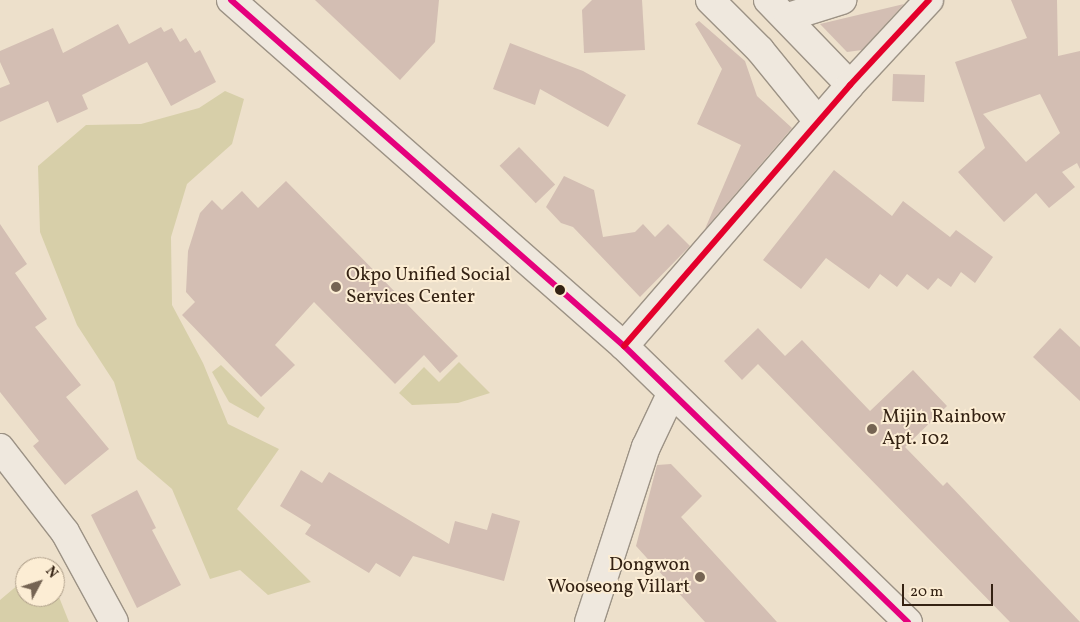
<!DOCTYPE html>
<style>
body{margin:0}
#map{position:relative;width:1080px;height:622px;overflow:hidden;background:#ede0cb;font-family:Vollkorn,serif}
div>[style]{position:absolute}
.green>*{inset:0;background:#d7cfa9}
.building>*{inset:0;background:#d3beb3;transform-origin:0 0}
.roads{filter:drop-shadow(1px 0 #9c9285) drop-shadow(-1px 0 #9c9285) drop-shadow(0 1px #9c9285) drop-shadow(0 -1px #9c9285)}
.street>*{height:28px;margin:-14px;padding:0 14px;transform-origin:14px;border-radius:14px;background:#efe8de}
.secondary>*{height:28px;margin:-14px;padding:0 14px;transform-origin:14px;border-radius:14px;background:#efe8de}
.bus-1>*{height:6px;margin:-3px;padding:0 3px;transform-origin:3px;border-radius:3px;background:#e5007d}
.bus-2>*{height:6px;margin:-3px;padding:0 3px;transform-origin:3px;border-radius:3px;background:#e4002b}
.dots>*{width:14px;height:14px;translate:-50% -50%;box-sizing:border-box;border:2px solid #fcedd4;border-radius:50%}
span{translate:-50% -50%;white-space:nowrap;text-align:center;line-height:1.15;-webkit-text-stroke:4px #fcedd4;paint-order:stroke}
.poi-label{font-size:19px;color:#342213}
.left{translate:0 -50%;text-align:left}
.right{translate:-100% -50%;text-align:right}
.north{position:absolute;left:15px;top:557px;width:50px;height:50px;box-sizing:border-box;background:#fcedd4;border:1px solid #ac9c87;border-radius:50%;rotate:50deg;font-size:14px;font-weight:700;line-height:20px;text-align:center;color:#342213}
.north::after{content:'';display:block;margin:auto;width:18px;height:22px;background:#756453;clip-path:polygon(50% 0,100% 100%,50% 72%,0 100%)}
.scale{position:absolute;left:902px;top:584px;width:91px;height:22px;box-sizing:border-box;border:2px solid #342213;border-top:0;padding-left:6px;font-size:15px;line-height:18px;white-space:nowrap;color:#342213;-webkit-text-stroke:4px #fcedd4;paint-order:stroke}
</style>
<div id="map">
<div class="green">
<div style="clip-path:polygon(225px 91px,244px 99px,232px 144px,187px 184px,171px 237px,172px 305px,203px 363px,228px 424px,279px 449px,237px 509px,311px 582px,268px 595px,240px 570px,210px 579px,172px 489px,137px 459px,114px 382px,77px 325px,40px 232px,38px 166px,86px 125px,141px 124px,199px 108px)"></div>
<div style="clip-path:polygon(459px 362px,490px 393px,458px 403px,412px 405px,399px 393px,424px 367px,439px 382px)"></div>
<div style="clip-path:polygon(221px 365px,265px 408px,258px 418px,229px 402px,212px 372px)"></div>
<div style="clip-path:polygon(25px 579px,25px 597px,55px 597px,55px 587px,69px 622px,0 622px,0 600px)"></div>
</div>
<div class="building">
<div style="clip-path:polygon(315px 0,439px 0,435px 42px,400px 80px)"></div>
<div style="clip-path:polygon(592px 0,642px 0,645px 50px,584px 53px,582px 10px)"></div>
<div style="clip-path:polygon(evenodd,1011px 0,1057px 0,1058px 56px,1080px 51px,1080px 169px,1077px 163px,1062px 172px,1075px 187px,1049px 208px,1036px 193px,1004px 222px,958px 172px,985px 148px,955px 62px,1027px 38px,1011px 0,1040px 94px,1060px 133px,1026px 162px,983px 114px,1040px 94px)"></div>
<div style="clip-path:polygon(904px 4px,862px 50px,847px 52px,820px 24px)"></div>
<div style="clip-path:polygon(699px 21px,745px 61px,757px 96px,792px 128px,705px 229px,741px 145px,697px 124px,722px 69px,695px 24px)"></div>
<div style="clip-path:polygon(118px 24px,129px 44px,161px 27px,164px 32px,172px 28px,180px 42px,186px 38px,195px 53px,200px 50px,216px 82px,171px 106px,147px 62px,82px 95px,88px 109px,57px 123px,48px 101px,0 122px,0 88px,10px 84px,0 62px,0 51px,53px 28px,63px 53px)"></div>
<div style="clip-path:polygon(510px 43px,583px 71px,626px 95px,608px 127px,540px 89px,535px 105px,493px 89px)"></div>
<div style="left:893px;top:74px;width:32px;height:27px;rotate:2deg"></div>
<div style="left:519px;top:147px;width:52px;height:27px;rotate:46deg"></div>
<div style="clip-path:polygon(834px 170px,892px 216px,903px 201px,950px 237px,956px 230px,993px 257px,975px 283px,961px 272px,951px 287px,938px 278px,928px 290px,907px 274px,897px 287px,880px 274px,869px 289px,826px 258px,801px 289px,763px 260px)"></div>
<div style="clip-path:polygon(564px 176px,594px 190px,603px 237px,635px 232px,643px 224px,655px 237px,668px 224px,690px 246px,640px 297px,573px 227px,561px 223px,546px 207px)"></div>
<div style="clip-path:polygon(286px 181px,458px 356px,440px 373px,424px 355px,395px 384px,314px 302px,275px 345px,295px 365px,261px 397px,182px 315px,195px 302px,186px 292px,188px 251px,200px 213px,212px 200px,222px 210px,242px 191px,258px 208px)"></div>
<div style="clip-path:polygon(0 224px,27px 264px,15px 273px,47px 319px,35px 327px,81px 385px,66px 397px,109px 449px,65px 485px,33px 446px,39px 441px,0 392px)"></div>
<div style="clip-path:polygon(758px 328px,785px 356px,802px 340px,870px 411px,913px 370px,947px 406px,905px 447px,943px 486px,947px 482px,1080px 622px,1010px 622px,758px 364px,742px 380px,724px 361px)"></div>
<div style="clip-path:polygon(1060px 328px,1080px 347px,1080px 401px,1033px 357px)"></div>
<div style="clip-path:polygon(671px 464px,702px 496px,681px 517px,777px 622px,705px 622px,636px 546px,657px 465px)"></div>
<div style="clip-path:polygon(301px 470px,322px 483px,329px 472px,449px 544px,455px 521px,487px 530px,492px 513px,520px 521px,504px 581px,413px 556px,400px 577px,376px 563px,369px 573px,305px 534px,311px 525px,280px 506px)"></div>
<div style="clip-path:polygon(137px 490px,156px 528px,152px 530px,181px 585px,137px 608px,91px 515px)"></div>
</div>
<div class="roads">
<div class="street">
<div style="left:710px;top:0;width:71px;rotate:45deg"></div>
<div style="left:760px;top:50px;width:92px;rotate:50.8deg"></div>
<div style="left:768px;top:0;width:118px;rotate:46deg"></div>
<div style="left:788px;top:17px;width:57px;rotate:-17.5deg"></div>
<div style="left:624px;top:346px;width:345px;rotate:-49.1deg"></div>
<div style="left:850px;top:85px;width:116px;rotate:-47.1deg"></div>
<div style="left:0;top:448px;width:106px;rotate:52.3deg"></div>
<div style="left:65px;top:532px;width:102px;rotate:61.4deg"></div>
<div style="left:589px;top:622px;width:184px;rotate:-72deg"></div>
<div style="left:646px;top:447px;width:59px;rotate:-64.7deg"></div>
</div>
<div class="secondary">
<div style="left:231px;top:0;width:524px;rotate:41.36deg"></div>
<div style="left:624px;top:346px;width:396px;rotate:44.2deg"></div>
</div>
</div>
<div class="bus-1">
<div style="left:231px;top:0;width:524px;rotate:41.36deg"></div>
<div style="left:624px;top:346px;width:396px;rotate:44.2deg"></div>
</div>
<div class="bus-2">
<div style="left:624px;top:346px;width:345px;rotate:-49.1deg"></div>
<div style="left:850px;top:85px;width:116px;rotate:-47.1deg"></div>
</div>
<div class="dots">
<div style="left:336px;top:287px;background:#756453"></div>
<div style="left:560px;top:290px;background:#342213"></div>
<div style="left:872px;top:429px;background:#756453"></div>
<div style="left:700px;top:577px;background:#756453"></div>
</div>
<div class="poi-label">
<span class="left" style="left:346px;top:287px">Okpo Unified Social<br>Services Center</span>
<span class="left" style="left:882px;top:429px">Mijin Rainbow<br>Apt. 102</span>
<span class="right" style="left:690px;top:577px">Dongwon<br>Wooseong Villart</span>
</div>
<div class="north">N</div>
<div class="scale">20 m</div>
</div>
